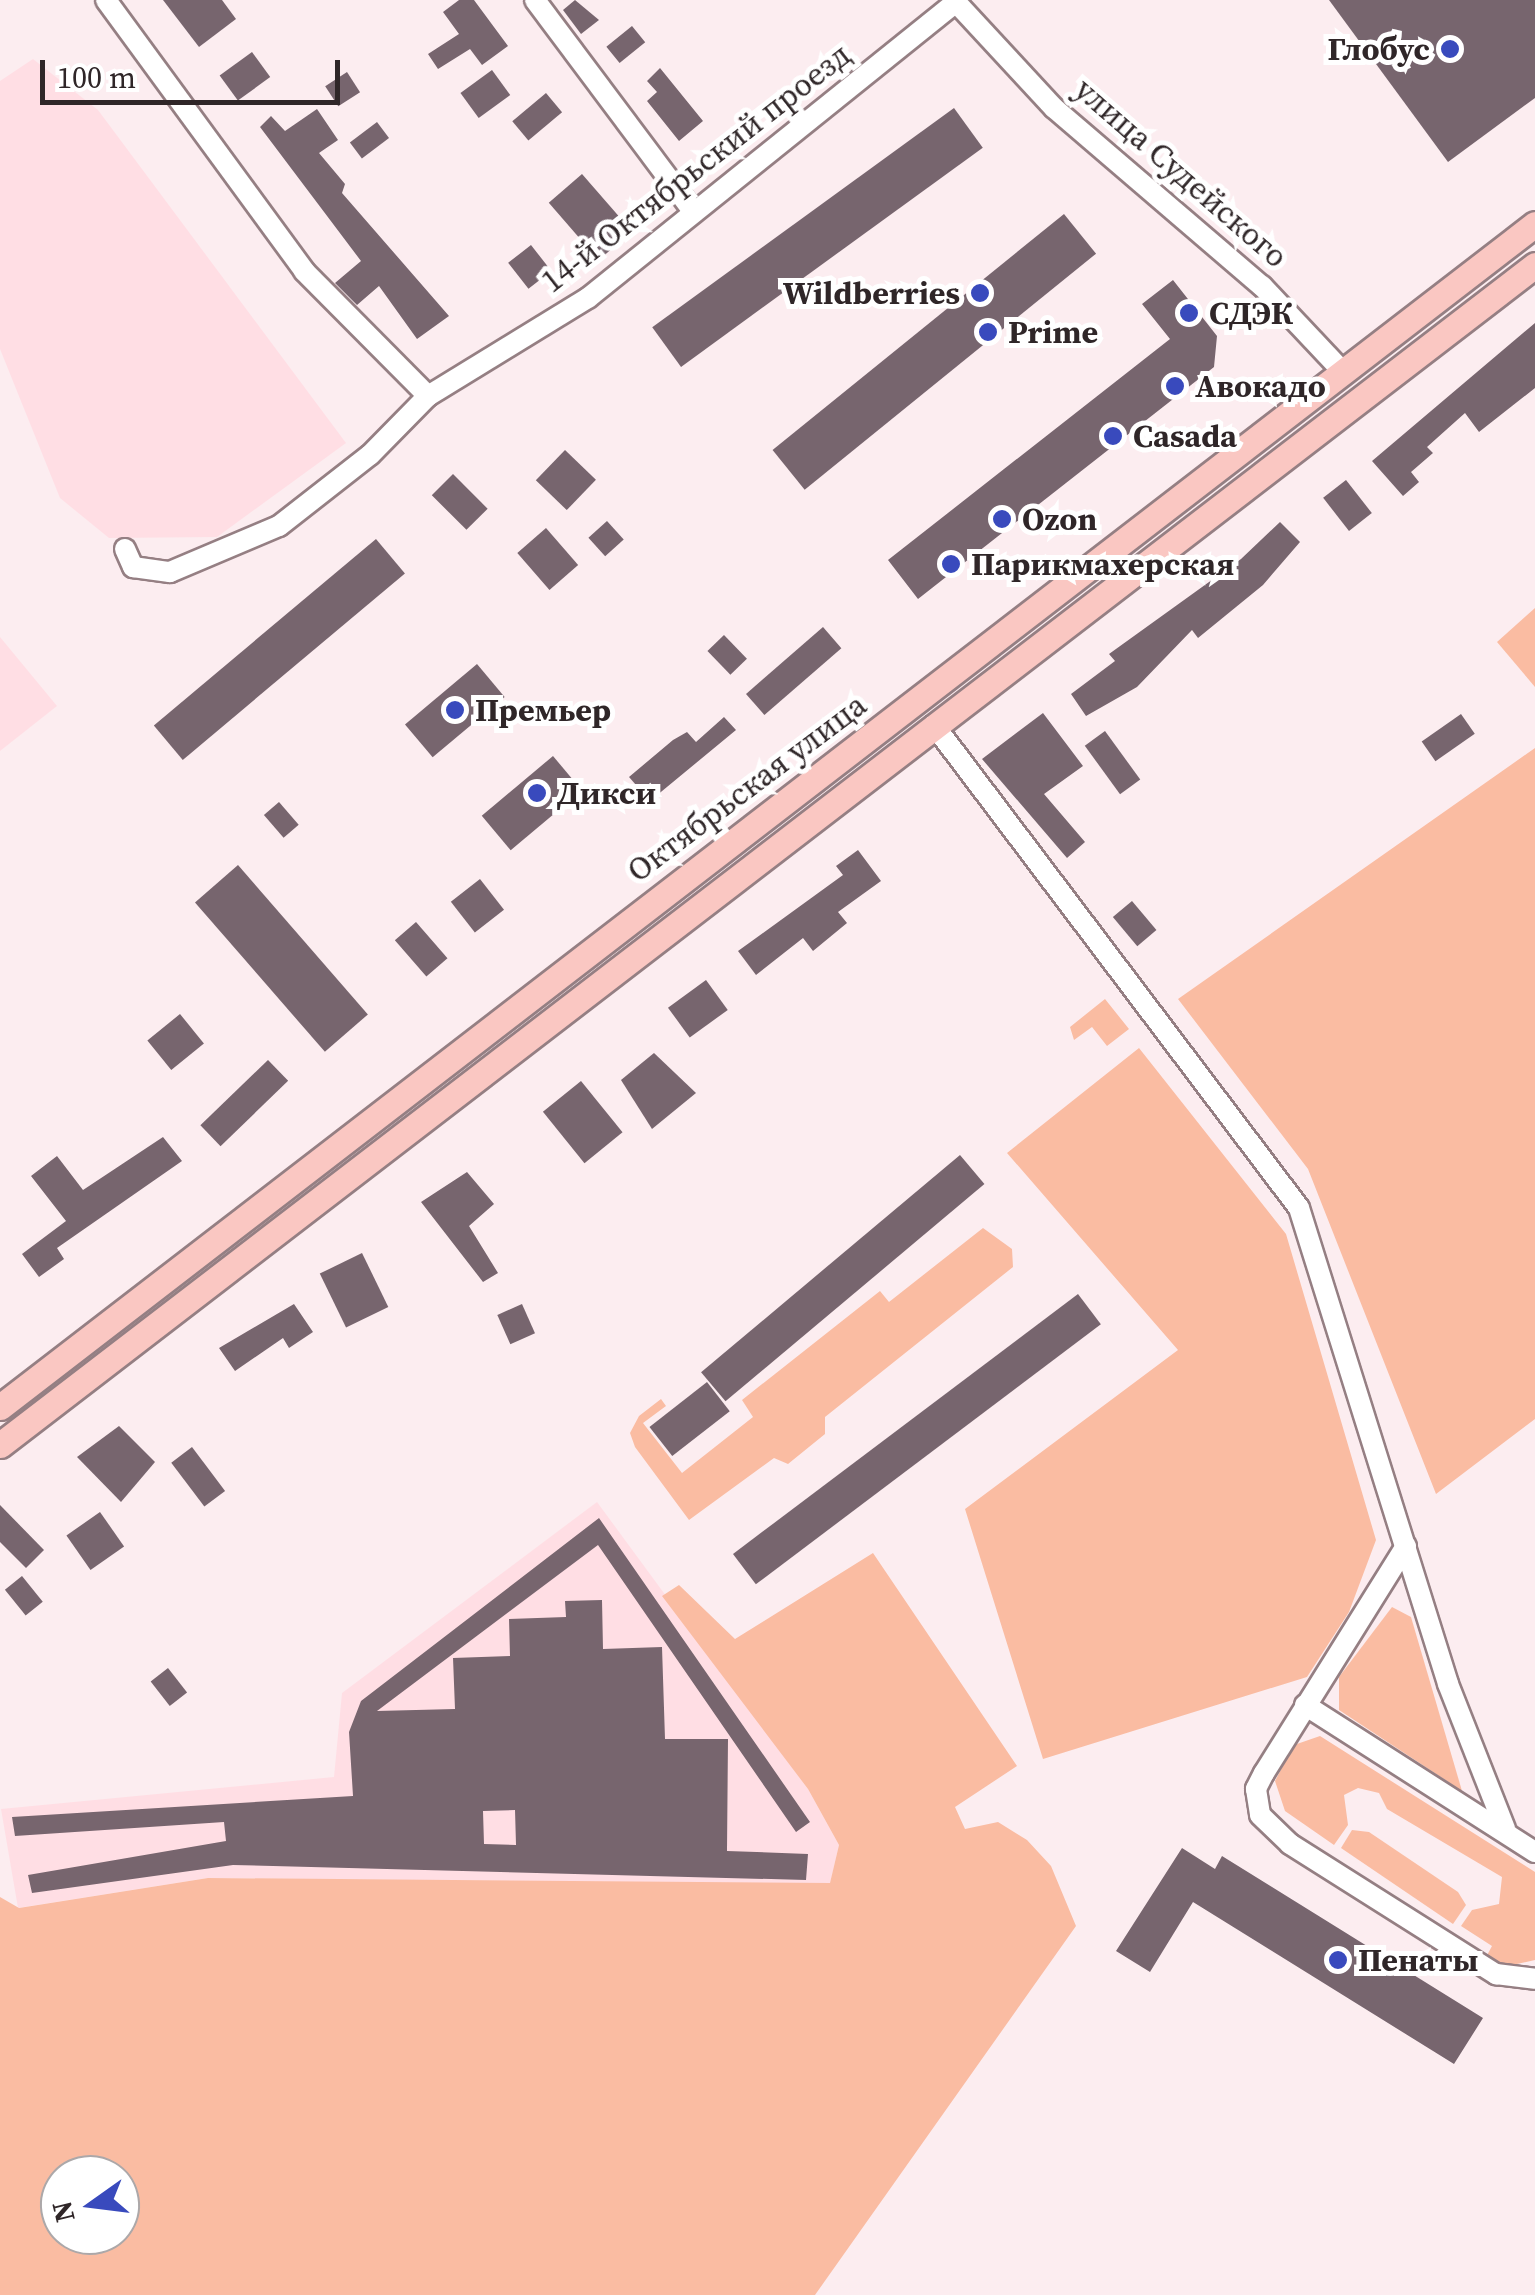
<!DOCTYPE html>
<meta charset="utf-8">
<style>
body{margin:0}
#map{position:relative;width:1535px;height:2295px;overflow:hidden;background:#fcedf0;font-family:"Source Serif 4",serif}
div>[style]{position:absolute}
.built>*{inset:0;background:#ffdee4}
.green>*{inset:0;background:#fabca2}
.building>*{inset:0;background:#77656e;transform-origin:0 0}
.roads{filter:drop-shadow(2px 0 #957f83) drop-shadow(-2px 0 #957f83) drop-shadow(0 2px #957f83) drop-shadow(0 -2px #957f83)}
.minor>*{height:20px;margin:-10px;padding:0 10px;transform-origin:10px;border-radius:10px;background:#fff}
.major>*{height:25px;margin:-12.5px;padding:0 12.5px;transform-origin:12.5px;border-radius:12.5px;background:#fac7c2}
.dots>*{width:28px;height:28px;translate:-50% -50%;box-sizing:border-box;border:5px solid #fff;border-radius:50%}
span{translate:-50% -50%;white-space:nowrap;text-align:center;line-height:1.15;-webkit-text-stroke:10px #fff;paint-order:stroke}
.poi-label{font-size:32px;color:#2f2628;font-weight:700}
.right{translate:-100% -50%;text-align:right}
.left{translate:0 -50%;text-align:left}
.street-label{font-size:32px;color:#2f2628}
.north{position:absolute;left:40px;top:2155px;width:100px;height:100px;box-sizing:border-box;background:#fff;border:2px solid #aca8a9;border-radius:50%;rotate:256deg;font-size:28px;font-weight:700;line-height:40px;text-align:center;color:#2f2628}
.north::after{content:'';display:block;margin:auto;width:35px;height:45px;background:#394abd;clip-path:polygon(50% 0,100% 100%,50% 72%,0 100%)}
.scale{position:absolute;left:40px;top:60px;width:300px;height:45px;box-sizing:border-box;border:5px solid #2f2628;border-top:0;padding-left:12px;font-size:30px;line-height:35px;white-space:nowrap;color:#2f2628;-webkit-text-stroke:8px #fff;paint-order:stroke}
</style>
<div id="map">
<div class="built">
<div style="clip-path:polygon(33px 59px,98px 110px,346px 443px,217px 537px,109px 538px,60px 498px,0 349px,0 81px)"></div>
<div style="clip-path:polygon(0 637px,57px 706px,0 751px)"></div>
<div style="clip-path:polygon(597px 1502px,808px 1789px,839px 1845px,830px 1884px,208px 1878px,18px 1908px,1px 1809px,334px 1777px,342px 1693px)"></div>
</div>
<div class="green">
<div style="clip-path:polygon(1535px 608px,1535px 687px,1497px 642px)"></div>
<div style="clip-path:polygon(1535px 748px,1535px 1419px,1436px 1494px,1308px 1169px,1178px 999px)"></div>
<div style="clip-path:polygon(1105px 999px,1129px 1029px,1107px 1046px,1092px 1027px,1074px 1040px,1070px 1027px)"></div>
<div style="clip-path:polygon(1139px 1048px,1286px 1234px,1376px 1540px,1349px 1612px,1307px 1677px,1043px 1759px,965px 1509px,1178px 1350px,1007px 1153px)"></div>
<div style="clip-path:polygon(983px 1228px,1012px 1249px,1013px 1267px,825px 1417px,825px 1434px,788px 1464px,774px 1458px,689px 1520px,635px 1447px,630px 1433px,639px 1416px,661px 1399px,666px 1406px,643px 1423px,682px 1473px,753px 1417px,742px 1400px,880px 1291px,889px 1302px)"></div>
<div style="clip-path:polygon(evenodd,873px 1553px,1017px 1766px,955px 1807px,965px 1829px,998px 1822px,1027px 1840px,1051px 1866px,1076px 1926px,815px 2295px,0 2295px,0 1897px,19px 1908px,208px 1878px,830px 1883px,839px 1845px,808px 1789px,662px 1596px,679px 1585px,735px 1639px,873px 1553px,60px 2175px,120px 2175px,120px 2235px,60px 2235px,60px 2175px)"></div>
<div style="clip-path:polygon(1392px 1607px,1411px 1617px,1462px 1791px,1339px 1710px,1339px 1677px)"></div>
<div style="clip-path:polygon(1320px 1736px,1535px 1872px,1535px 1960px,1503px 1967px,1485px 1959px,1492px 1946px,1461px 1926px,1472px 1910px,1499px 1904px,1502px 1877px,1387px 1809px,1379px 1793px,1358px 1788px,1344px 1795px,1348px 1825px,1334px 1845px,1285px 1811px,1275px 1781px,1294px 1745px)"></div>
<div style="clip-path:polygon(1352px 1830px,1369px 1832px,1458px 1892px,1466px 1905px,1453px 1924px,1341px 1848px)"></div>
</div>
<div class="building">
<div style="clip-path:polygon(163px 0,222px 0,236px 19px,199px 47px)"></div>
<div style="clip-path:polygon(459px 0,474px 0,508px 46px,482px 65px,470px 49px,438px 69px,428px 54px,459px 34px,443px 12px)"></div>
<div style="clip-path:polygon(575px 0,599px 20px,581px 34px,563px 10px)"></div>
<div style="clip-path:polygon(1329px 0,1535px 0,1535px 98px,1448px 162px)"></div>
<div style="left:632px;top:26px;width:21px;height:33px;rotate:51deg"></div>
<div style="left:252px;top:52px;width:31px;height:40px;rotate:54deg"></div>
<div style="clip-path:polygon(660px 68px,703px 121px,679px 141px,647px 101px,657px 92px,647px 81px)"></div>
<div style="left:492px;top:70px;width:31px;height:39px;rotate:54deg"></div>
<div style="left:347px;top:72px;width:24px;height:26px;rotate:57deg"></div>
<div style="left:546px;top:93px;width:25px;height:44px;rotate:50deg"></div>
<div style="left:954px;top:108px;width:49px;height:373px;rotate:54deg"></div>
<div style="clip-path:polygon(317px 109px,338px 140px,319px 153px,345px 184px,342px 193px,449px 316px,417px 339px,379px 286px,357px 305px,335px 283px,361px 261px,260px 127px,271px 116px,285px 131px)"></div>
<div style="left:377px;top:122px;width:20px;height:34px;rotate:53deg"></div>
<div style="left:582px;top:174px;width:76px;height:44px;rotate:49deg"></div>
<div style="left:1064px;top:214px;width:51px;height:375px;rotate:51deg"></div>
<div style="left:531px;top:245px;width:33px;height:29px;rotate:52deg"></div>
<div style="clip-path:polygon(1173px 280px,1217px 336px,1214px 367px,918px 599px,888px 560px,1170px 339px,1142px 304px)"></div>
<div style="clip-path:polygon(1535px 323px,1535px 388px,1479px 432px,1465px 413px,1427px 447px,1433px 453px,1411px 472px,1419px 482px,1403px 496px,1372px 461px)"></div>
<div style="left:565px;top:450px;width:43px;height:42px;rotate:44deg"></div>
<div style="left:453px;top:474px;width:49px;height:30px;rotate:45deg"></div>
<div style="left:1346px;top:480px;width:42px;height:29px;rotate:52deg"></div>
<div style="left:607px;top:521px;width:25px;height:25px;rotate:48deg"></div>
<div style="clip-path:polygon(1280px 522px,1300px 542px,1263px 585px,1198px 638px,1192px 630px,1137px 687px,1086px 716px,1071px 694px,1115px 661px,1109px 654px,1241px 559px)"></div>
<div style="left:546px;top:528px;width:49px;height:38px;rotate:49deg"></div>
<div style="left:376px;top:539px;width:45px;height:290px;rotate:50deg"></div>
<div style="left:823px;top:627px;width:28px;height:102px;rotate:49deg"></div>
<div style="left:724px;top:635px;width:33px;height:23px;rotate:46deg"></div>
<div style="left:477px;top:664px;width:43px;height:94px;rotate:50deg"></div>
<div style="clip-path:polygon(1043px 713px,1083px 766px,1044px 794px,1085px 842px,1067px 858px,982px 759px)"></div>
<div style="left:1461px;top:714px;width:24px;height:48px;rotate:55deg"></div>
<div style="clip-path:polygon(724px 717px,736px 730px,650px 801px,629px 777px,673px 740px,687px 732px,696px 742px)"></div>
<div style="left:1105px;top:731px;width:60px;height:25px;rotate:54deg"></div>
<div style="left:553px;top:756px;width:45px;height:93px;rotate:50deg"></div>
<div style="left:279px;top:802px;width:30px;height:20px;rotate:49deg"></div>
<div style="clip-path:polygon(858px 850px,881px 881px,838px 912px,847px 923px,813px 951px,803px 938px,756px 975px,738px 951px,843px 875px,836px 866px)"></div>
<div style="left:238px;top:865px;width:198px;height:57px;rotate:49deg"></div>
<div style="left:480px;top:879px;width:39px;height:37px;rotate:52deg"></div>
<div style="left:1132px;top:901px;width:38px;height:25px;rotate:50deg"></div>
<div style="left:416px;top:922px;width:48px;height:28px;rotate:49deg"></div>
<div style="left:706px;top:980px;width:37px;height:47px;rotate:54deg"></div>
<div style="left:180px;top:1014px;width:38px;height:42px;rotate:51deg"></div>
<div style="clip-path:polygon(654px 1053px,696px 1093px,652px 1129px,621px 1080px)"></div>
<div style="left:268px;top:1060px;width:29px;height:94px;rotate:46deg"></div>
<div style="left:581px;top:1081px;width:66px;height:49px;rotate:51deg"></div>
<div style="clip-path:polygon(163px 1137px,182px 1161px,57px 1248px,64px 1259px,39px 1277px,22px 1254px,66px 1221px,31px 1176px,57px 1156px,83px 1190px)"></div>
<div style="left:960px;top:1155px;width:38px;height:338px;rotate:50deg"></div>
<div style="clip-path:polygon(467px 1172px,494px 1204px,469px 1226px,498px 1273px,483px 1282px,421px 1202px)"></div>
<div style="left:362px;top:1253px;width:60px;height:47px;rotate:64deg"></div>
<div style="left:1078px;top:1294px;width:38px;height:432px;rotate:53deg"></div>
<div style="clip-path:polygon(294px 1304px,313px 1332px,289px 1348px,283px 1338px,235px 1371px,219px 1348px)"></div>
<div style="left:522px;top:1304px;width:32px;height:27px;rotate:66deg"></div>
<div style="left:707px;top:1382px;width:37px;height:73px;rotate:52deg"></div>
<div style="clip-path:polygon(119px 1426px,155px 1462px,121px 1502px,77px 1457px)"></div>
<div style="left:192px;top:1447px;width:55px;height:26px;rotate:53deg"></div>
<div style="clip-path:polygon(0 1505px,44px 1550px,26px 1568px,0 1542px)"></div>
<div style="left:100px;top:1512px;width:42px;height:41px;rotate:55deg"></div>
<div style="clip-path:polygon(evenodd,599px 1518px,810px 1822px,796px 1832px,598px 1545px,377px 1711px,455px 1709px,453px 1658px,510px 1656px,509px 1619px,566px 1617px,565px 1601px,602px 1600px,603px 1649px,662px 1647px,665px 1739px,728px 1739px,727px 1851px,808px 1854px,806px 1880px,233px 1865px,32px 1893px,28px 1875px,226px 1841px,224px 1822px,15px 1836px,12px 1817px,353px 1796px,349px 1732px,361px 1701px,599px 1518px,515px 1810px,516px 1845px,484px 1844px,483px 1811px,515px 1810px)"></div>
<div style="left:22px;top:1576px;width:33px;height:22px;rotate:51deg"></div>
<div style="left:168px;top:1668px;width:31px;height:22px;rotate:52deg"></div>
<div style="clip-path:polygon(1182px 1848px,1215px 1869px,1222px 1856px,1483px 2018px,1454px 2064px,1193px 1902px,1150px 1972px,1116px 1951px)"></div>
</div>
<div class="roads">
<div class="minor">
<div style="left:106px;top:0;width:336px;rotate:53.8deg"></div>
<div style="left:304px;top:271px;width:176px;rotate:45.2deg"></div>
<div style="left:535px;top:0;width:262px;rotate:53.2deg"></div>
<div style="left:954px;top:0;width:147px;rotate:47.2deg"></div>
<div style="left:1054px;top:108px;width:274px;rotate:40.6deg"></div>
<div style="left:1262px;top:286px;width:118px;rotate:46.7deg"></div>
<div style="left:125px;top:549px;width:20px;rotate:66deg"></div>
<div style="left:133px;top:567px;width:37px;rotate:8deg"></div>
<div style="left:170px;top:572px;width:118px;rotate:-22.9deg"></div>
<div style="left:279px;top:526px;width:115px;rotate:-38deg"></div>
<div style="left:370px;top:455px;width:83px;rotate:-45.5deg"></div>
<div style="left:428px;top:396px;width:188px;rotate:-31.5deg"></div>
<div style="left:588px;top:298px;width:472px;rotate:-38.8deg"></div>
<div style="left:934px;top:725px;width:605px;rotate:52.92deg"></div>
<div style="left:1299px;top:1208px;width:499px;rotate:72.6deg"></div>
<div style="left:1448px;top:1684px;width:156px;rotate:68.5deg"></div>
<div style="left:1406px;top:1546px;width:268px;rotate:122deg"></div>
<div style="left:1264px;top:1773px;width:18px;rotate:117deg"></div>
<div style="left:1256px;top:1789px;width:26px;rotate:81deg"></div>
<div style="left:1260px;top:1815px;width:42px;rotate:44deg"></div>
<div style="left:1290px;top:1844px;width:244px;rotate:32.3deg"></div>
<div style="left:1496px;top:1974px;width:39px;rotate:7deg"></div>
<div style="left:1305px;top:1705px;width:273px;rotate:32.6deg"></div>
</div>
<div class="major">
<div style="left:0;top:1407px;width:1938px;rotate:-37.62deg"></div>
<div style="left:0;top:1445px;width:1936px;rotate:-37.55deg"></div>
</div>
</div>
<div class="dots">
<div style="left:1450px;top:49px;background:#394abd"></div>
<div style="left:980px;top:293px;background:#394abd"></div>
<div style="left:1189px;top:313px;background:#394abd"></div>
<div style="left:988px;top:332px;background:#394abd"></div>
<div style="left:1175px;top:386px;background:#394abd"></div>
<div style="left:1113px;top:436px;background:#394abd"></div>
<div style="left:1002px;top:519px;background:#394abd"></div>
<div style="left:951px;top:564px;background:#394abd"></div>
<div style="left:455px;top:710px;background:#394abd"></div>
<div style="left:537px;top:793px;background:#394abd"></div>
<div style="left:1338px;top:1960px;background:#394abd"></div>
</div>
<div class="poi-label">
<span class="right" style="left:1430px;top:49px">Глобус</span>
<span class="right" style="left:960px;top:293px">Wildberries</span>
<span class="left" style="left:1209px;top:313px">СДЭК</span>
<span class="left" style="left:1008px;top:332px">Prime</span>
<span class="left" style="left:1195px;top:386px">Авокадо</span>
<span class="left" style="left:1133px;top:436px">Casada</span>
<span class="left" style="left:1022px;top:519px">Ozon</span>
<span class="left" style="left:971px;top:564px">Парикмахерская</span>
<span class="left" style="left:475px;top:710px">Премьер</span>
<span class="left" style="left:557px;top:793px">Дикси</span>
<span class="left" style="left:1358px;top:1960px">Пенаты</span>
</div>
<div class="street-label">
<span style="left:696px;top:168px;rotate:-38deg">14-й Октябрьский проезд</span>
<span style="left:1181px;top:173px;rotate:41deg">улица Судейского</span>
<span style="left:747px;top:788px;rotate:-37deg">Октябрьская улица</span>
</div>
<div class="north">N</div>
<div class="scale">100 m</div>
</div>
